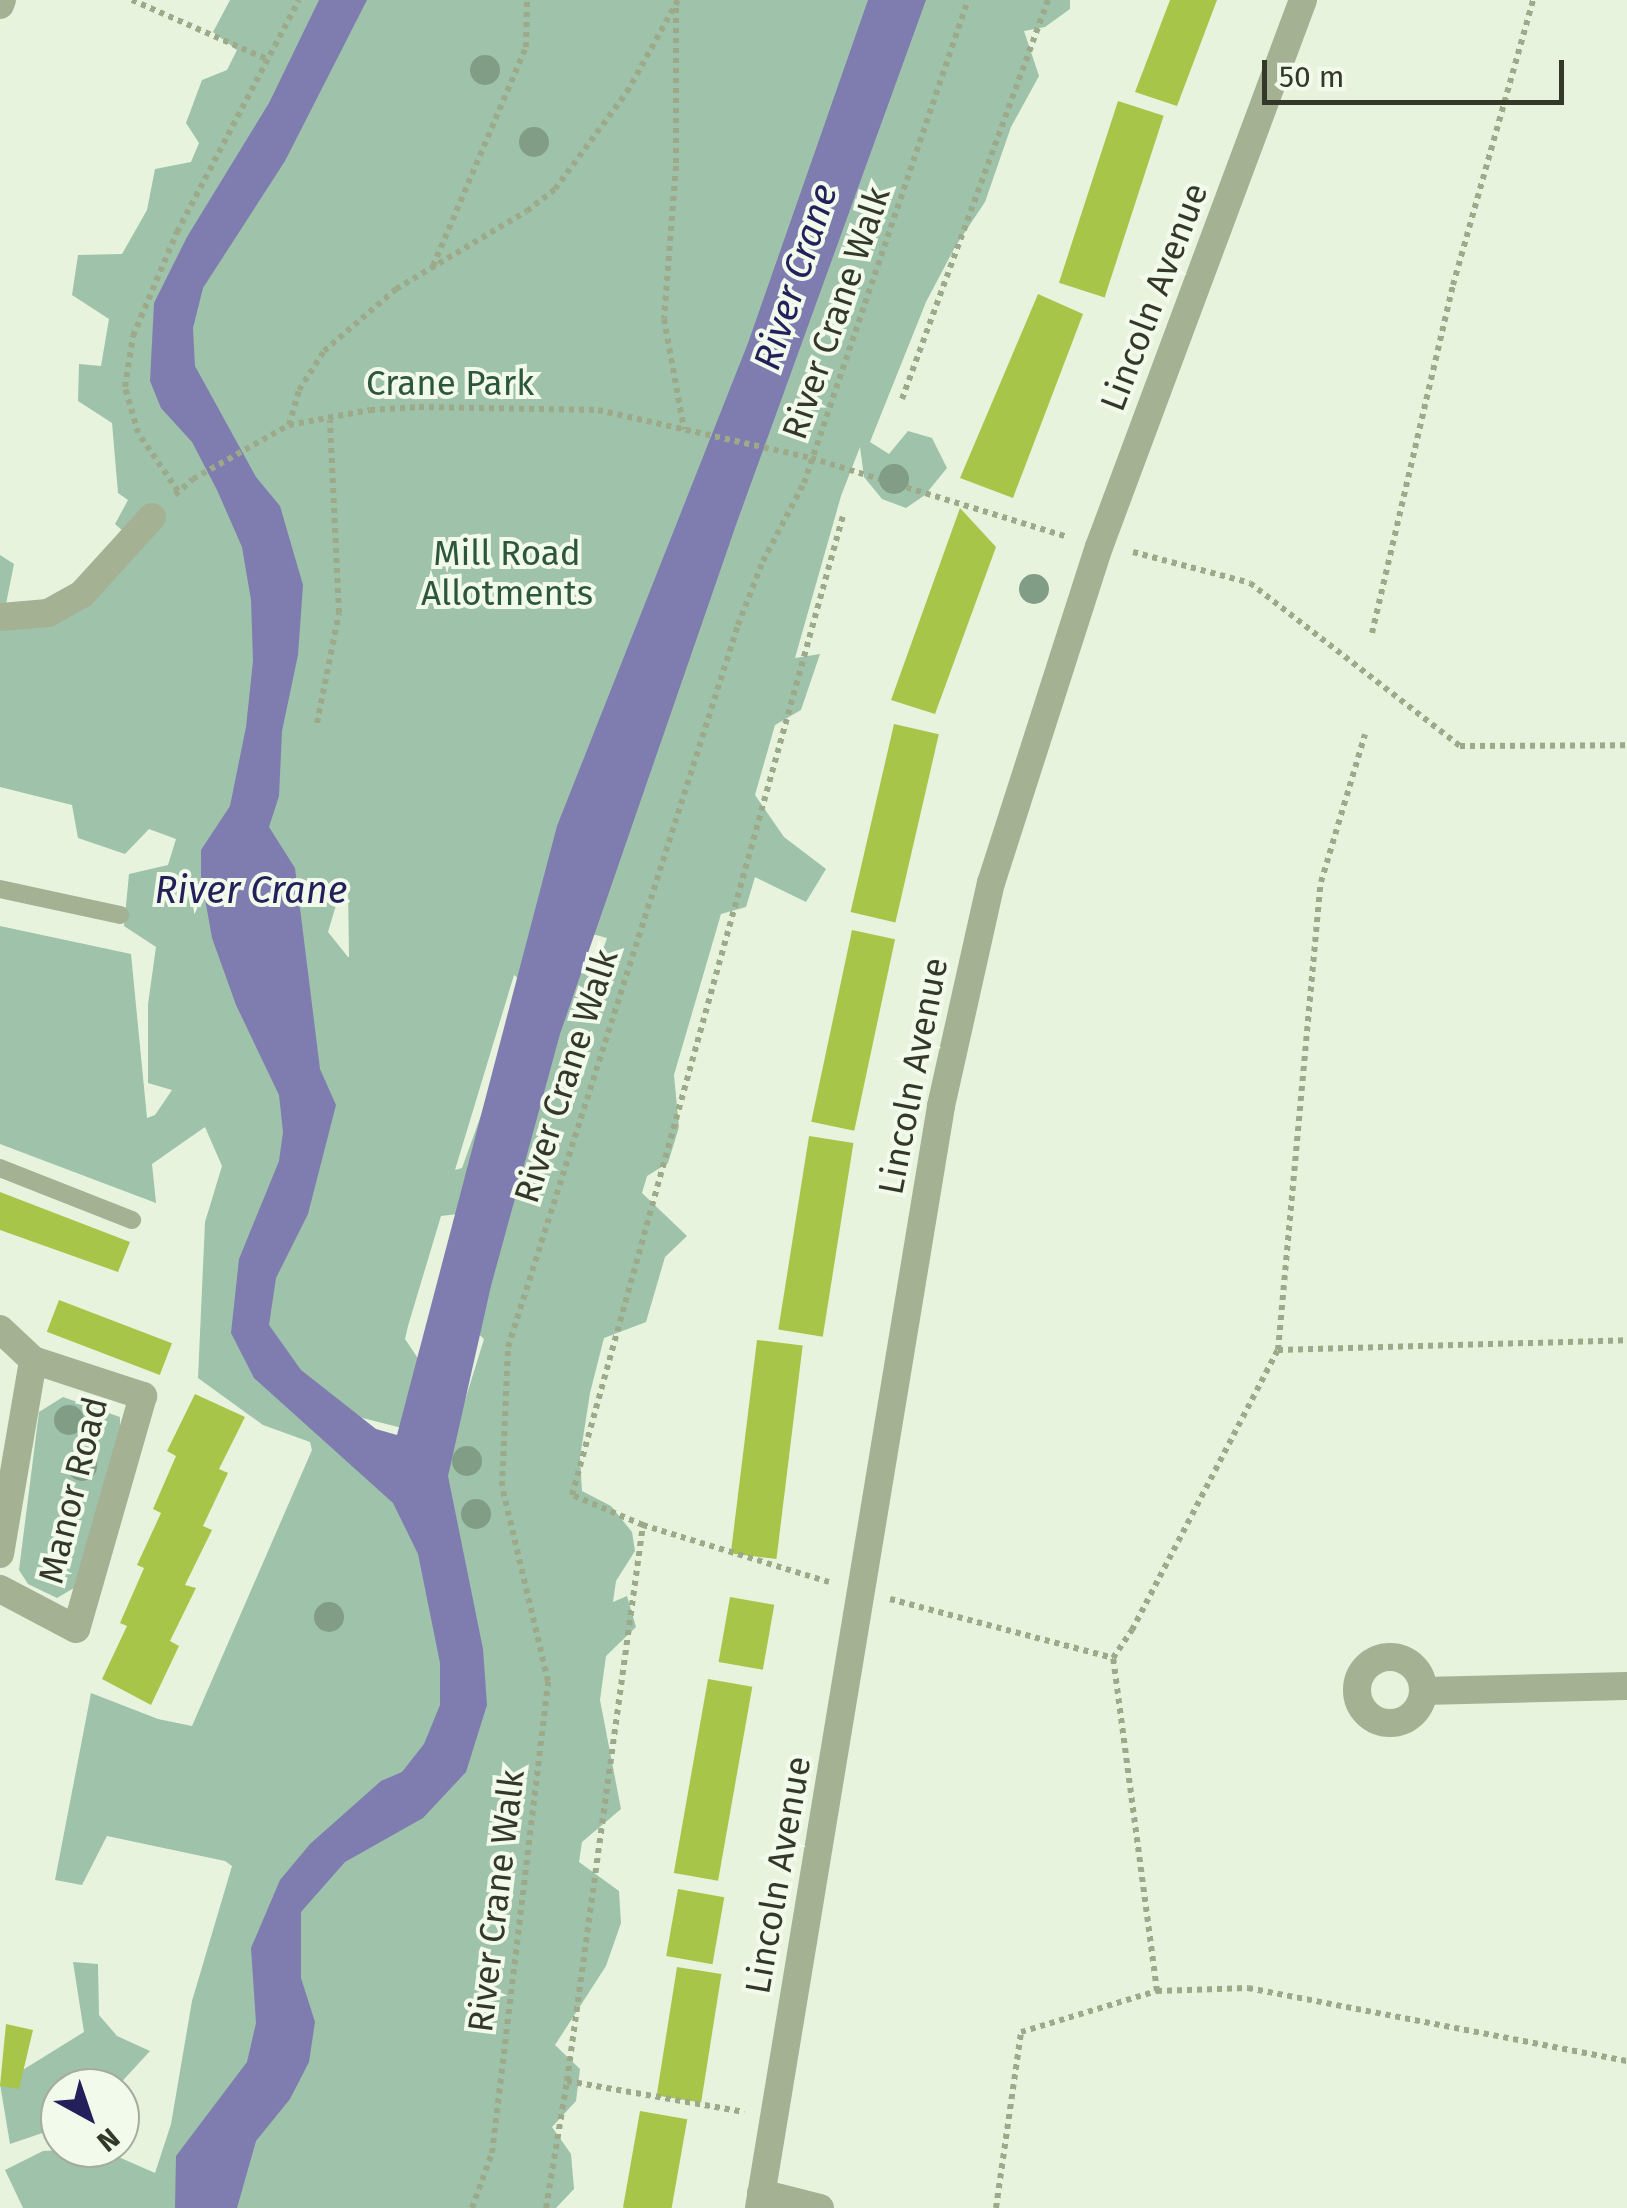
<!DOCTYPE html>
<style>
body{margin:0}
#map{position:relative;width:1627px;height:2208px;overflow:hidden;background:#e8f3de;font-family:"Fira Sans",sans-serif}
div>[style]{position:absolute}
.green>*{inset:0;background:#9ec2aa}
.water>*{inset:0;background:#7f7db0}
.building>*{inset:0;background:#a7c649;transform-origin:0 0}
.path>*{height:6px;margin-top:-3px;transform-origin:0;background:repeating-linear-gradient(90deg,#9caa89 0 5px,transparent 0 10px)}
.service>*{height:18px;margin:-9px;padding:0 9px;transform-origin:9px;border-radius:9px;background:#a4b193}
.minor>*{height:28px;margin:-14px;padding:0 14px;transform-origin:14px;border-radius:14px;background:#a4b193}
.minor>.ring{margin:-14px;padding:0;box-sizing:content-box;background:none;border:28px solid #a4b193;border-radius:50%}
.trees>*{width:30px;height:30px;margin:-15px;border-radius:50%;background:#819d85}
span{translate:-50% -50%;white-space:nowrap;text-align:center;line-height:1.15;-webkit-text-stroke:8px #f2faeb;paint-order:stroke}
.street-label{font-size:35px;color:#343829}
.park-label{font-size:35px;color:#2d573c}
.water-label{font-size:38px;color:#231f5a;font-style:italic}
.north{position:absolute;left:40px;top:2068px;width:100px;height:100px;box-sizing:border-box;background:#f2faeb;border:2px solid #a6ac9d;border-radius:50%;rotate:140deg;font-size:28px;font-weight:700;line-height:40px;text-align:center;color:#343829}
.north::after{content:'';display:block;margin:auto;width:35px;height:45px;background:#231f5a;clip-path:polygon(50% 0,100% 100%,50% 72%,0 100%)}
.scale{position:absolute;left:1262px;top:60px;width:302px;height:45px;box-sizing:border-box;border:5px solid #343829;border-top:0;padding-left:12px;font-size:30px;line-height:35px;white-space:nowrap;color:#343829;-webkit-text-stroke:8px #f2faeb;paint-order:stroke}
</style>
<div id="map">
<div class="green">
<div style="clip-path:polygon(evenodd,230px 0,1070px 0,1070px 9px,1045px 27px,1024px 31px,1039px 76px,1011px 127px,985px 202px,955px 247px,926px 302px,870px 442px,889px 454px,908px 431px,932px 438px,947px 468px,925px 495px,906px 508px,882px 499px,864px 477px,860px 447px,841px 496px,795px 658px,820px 654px,801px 710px,775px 725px,755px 795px,784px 837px,826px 869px,806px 902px,755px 877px,746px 907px,721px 914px,674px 1075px,679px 1127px,668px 1163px,647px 1176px,642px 1193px,687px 1236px,665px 1257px,646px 1322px,604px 1338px,590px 1393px,580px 1457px,582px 1491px,611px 1506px,632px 1532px,635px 1551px,616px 1581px,613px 1602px,627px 1596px,636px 1627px,606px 1656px,600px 1700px,621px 1809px,582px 1842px,579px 1862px,619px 1891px,621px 1923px,606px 1966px,555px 2045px,580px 2069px,576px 2101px,552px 2127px,571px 2154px,574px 2189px,556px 2208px,23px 2208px,5px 2170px,43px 2151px,98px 2148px,155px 2173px,171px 2124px,192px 2001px,232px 1866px,225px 1861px,107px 1836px,82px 1885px,55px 1880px,91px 1693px,158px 1719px,192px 1726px,312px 1450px,310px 1442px,263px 1425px,198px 1378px,205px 1222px,222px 1166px,205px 1127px,152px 1164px,156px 1203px,0 1144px,0 926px,131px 954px,147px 1118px,155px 1115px,172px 1090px,148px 1083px,148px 1004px,156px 947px,124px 926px,129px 874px,168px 865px,176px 839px,149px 829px,125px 854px,78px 838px,72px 805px,0 787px,0 555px,14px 564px,5px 609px,37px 614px,133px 540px,115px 524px,128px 500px,118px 493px,112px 423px,78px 401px,79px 364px,101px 366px,109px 319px,72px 295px,78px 255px,122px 254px,147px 210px,155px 169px,191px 162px,199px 143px,186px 123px,202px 80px,227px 70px,237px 50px,213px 32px,230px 0,348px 888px,349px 957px,348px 957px,328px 932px,340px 892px,348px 888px,230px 0,585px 932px,607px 938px,593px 979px,586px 975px,585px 932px,230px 0,514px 975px,523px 982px,497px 1071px,462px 1168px,455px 1170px,514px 975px,230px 0,458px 1214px,440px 1300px,484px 1339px,424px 1533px,339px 1412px,402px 1428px,421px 1363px,405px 1339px,408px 1326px,441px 1216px,458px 1214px)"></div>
<div style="clip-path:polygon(63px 1397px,120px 1417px,120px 1442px,79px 1585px,57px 1598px,28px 1584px,19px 1570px,39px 1412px)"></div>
<div style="clip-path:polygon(73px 1962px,98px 1964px,99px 2015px,117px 2036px,150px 2051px,116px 2088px,60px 2088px,60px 2127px,10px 2144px,0 2084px,84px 2032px)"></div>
</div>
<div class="water">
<div style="clip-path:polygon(319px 0,367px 0,285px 161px,203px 288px,193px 328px,195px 366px,256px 477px,280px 506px,303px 585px,298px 655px,282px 731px,279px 796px,269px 827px,295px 868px,320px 1069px,336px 1105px,308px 1214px,276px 1278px,269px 1325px,301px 1370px,376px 1429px,397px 1435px,557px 826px,748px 343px,868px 0,926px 0,737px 522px,560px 1034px,491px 1286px,448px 1476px,483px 1649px,487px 1705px,466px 1772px,423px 1818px,345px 1862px,301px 1912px,301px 1978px,315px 2022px,309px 2062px,290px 2099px,256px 2141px,237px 2208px,175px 2208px,176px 2156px,247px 2062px,256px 2023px,251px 1948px,280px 1880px,310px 1844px,381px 1781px,402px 1772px,424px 1744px,440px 1705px,440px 1663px,418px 1554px,393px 1503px,254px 1378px,231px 1333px,239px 1259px,279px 1161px,283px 1132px,279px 1095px,236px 1005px,212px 938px,201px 876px,201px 850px,230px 806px,246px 727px,253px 661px,251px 600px,242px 547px,217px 490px,192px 442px,161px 408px,150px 381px,154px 303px,187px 237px,269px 103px)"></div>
</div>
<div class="building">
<div style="clip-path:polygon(1170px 0,1217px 0,1177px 106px,1135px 92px)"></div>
<div style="left:1118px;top:101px;width:48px;height:191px;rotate:18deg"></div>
<div style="clip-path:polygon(1038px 294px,1083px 314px,1013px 498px,960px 478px)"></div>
<div style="clip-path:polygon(960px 508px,996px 547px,935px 714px,891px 700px)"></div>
<div style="left:894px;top:724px;width:46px;height:193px;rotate:13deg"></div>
<div style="left:852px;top:930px;width:44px;height:196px;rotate:12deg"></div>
<div style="left:809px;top:1136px;width:45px;height:196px;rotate:9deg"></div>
<div style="clip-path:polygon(0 1192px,130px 1242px,118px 1272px,0 1230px)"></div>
<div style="left:59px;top:1300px;width:121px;height:34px;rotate:21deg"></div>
<div style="left:757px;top:1340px;width:46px;height:215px;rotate:7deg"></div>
<div style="clip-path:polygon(195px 1394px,245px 1417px,219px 1469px,228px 1473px,203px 1526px,212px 1530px,185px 1585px,196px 1588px,170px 1641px,179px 1646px,151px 1705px,102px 1679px,127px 1626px,120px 1623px,144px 1568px,137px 1565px,161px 1513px,153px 1509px,176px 1456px,167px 1451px)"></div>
<div style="left:730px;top:1597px;width:45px;height:66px;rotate:10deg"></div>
<div style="left:708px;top:1679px;width:45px;height:197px;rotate:10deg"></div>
<div style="left:678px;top:1889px;width:47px;height:68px;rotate:10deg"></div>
<div style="left:677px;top:1967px;width:45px;height:130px;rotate:9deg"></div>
<div style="clip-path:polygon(6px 2024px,33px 2030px,19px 2089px,0 2086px)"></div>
<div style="left:640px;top:2111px;width:48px;height:98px;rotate:10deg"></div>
</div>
<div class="path">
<div style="left:132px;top:0;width:150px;rotate:23.7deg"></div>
<div style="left:676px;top:8px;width:158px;rotate:90deg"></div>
<div style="left:676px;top:166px;width:153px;rotate:94.5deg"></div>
<div style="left:664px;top:319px;width:112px;rotate:79.7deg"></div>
<div style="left:433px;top:266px;width:238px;rotate:-67deg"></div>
<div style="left:526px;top:47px;width:47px;rotate:-88.8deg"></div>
<div style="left:902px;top:399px;width:425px;rotate:-69.9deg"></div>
<div style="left:289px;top:425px;width:36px;rotate:-74deg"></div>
<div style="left:299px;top:390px;width:46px;rotate:-57.3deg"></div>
<div style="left:324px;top:351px;width:95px;rotate:-40.7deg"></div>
<div style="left:396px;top:289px;width:152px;rotate:-30.8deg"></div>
<div style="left:527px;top:211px;width:36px;rotate:-38deg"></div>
<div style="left:555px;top:189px;width:121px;rotate:-53.4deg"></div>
<div style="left:627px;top:92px;width:105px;rotate:-61deg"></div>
<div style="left:178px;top:491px;width:70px;rotate:-124.6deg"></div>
<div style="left:138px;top:433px;width:48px;rotate:-105.8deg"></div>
<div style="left:125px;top:387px;width:52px;rotate:-81.1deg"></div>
<div style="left:133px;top:336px;width:113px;rotate:-67.1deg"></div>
<div style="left:177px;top:232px;width:262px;rotate:-62.3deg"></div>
<div style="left:175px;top:495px;width:24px;rotate:-42deg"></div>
<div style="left:193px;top:479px;width:110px;rotate:-29.4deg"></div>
<div style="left:289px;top:425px;width:82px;rotate:-10.5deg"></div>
<div style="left:370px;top:410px;width:49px;rotate:-3.5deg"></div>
<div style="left:419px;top:407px;width:179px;rotate:1deg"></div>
<div style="left:598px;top:410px;width:218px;rotate:12.7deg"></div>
<div style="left:811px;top:458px;width:269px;rotate:17.1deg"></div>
<div style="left:1133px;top:552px;width:121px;rotate:14.8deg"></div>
<div style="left:1250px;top:583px;width:266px;rotate:37.8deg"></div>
<div style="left:1460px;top:746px;width:167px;rotate:-0.3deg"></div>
<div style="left:1372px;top:633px;width:357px;rotate:-76.9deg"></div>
<div style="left:1453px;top:285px;width:296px;rotate:-74.3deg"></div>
<div style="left:317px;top:723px;width:112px;rotate:-78.7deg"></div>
<div style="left:339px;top:613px;width:193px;rotate:-92.7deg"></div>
<div style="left:1278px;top:1350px;width:470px;rotate:-84.8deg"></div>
<div style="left:1321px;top:882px;width:154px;rotate:-73.4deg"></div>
<div style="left:829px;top:1582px;width:195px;rotate:-163deg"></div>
<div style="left:643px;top:1525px;width:77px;rotate:-157.1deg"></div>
<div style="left:572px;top:1495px;width:1016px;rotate:-74.53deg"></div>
<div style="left:890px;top:1599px;width:231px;rotate:14.8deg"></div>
<div style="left:1113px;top:1658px;width:34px;rotate:-56deg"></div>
<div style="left:1132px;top:1630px;width:316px;rotate:-62.5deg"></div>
<div style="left:1278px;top:1350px;width:349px;rotate:-1.6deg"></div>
<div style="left:1157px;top:1991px;width:91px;rotate:-1.9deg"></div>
<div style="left:1248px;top:1988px;width:386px;rotate:10.9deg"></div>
<div style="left:567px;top:2081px;width:561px;rotate:-82.22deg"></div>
<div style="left:472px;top:2208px;width:59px;rotate:-70deg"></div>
<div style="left:492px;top:2153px;width:475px;rotate:-83.2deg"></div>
<div style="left:548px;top:1681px;width:200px;rotate:-103.3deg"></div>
<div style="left:502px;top:1486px;width:139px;rotate:-87.5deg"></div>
<div style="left:508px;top:1347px;width:758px;rotate:-72.33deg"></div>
<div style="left:738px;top:625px;width:69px;rotate:-68.7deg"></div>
<div style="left:763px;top:561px;width:88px;rotate:-62.3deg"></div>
<div style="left:804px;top:483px;width:510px;rotate:-71.25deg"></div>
<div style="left:546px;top:2208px;width:129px;rotate:-80.6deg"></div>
<div style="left:567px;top:2081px;width:180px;rotate:9.9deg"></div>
<div style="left:996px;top:2208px;width:178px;rotate:-81.9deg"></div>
<div style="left:1021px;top:2032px;width:142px;rotate:-16.8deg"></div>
<div style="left:1157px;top:1991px;width:336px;rotate:-97.5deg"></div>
</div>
<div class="service">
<div style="left:0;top:889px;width:123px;rotate:12.2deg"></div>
<div style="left:0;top:1168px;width:142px;rotate:21.5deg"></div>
</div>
<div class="minor">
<div style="left:0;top:5px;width:5px;rotate:-68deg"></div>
<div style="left:0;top:617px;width:48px;rotate:-4.8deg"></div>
<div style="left:48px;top:613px;width:39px;rotate:-29deg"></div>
<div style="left:82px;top:594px;width:104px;rotate:-47.7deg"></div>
<div style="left:0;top:1329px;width:45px;rotate:43.2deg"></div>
<div style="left:33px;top:1360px;width:116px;rotate:18.1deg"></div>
<div style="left:143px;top:1396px;width:242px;rotate:106deg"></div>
<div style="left:76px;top:1629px;width:86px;rotate:-152.2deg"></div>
<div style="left:0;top:1554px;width:197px;rotate:-80.3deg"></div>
<div class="ring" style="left:1357px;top:1657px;width:38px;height:38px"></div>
<div style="left:1424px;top:1691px;width:203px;rotate:-1.4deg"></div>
<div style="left:761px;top:2193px;width:61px;rotate:14.3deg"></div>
<div style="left:759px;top:2208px;width:1117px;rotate:-80.62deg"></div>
<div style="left:941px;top:1106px;width:229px;rotate:-77.4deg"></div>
<div style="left:991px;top:883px;width:353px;rotate:-72.2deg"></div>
<div style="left:1099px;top:547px;width:584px;rotate:-69.55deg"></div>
</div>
<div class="trees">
<div style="left:485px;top:70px"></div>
<div style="left:534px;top:142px"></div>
<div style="left:894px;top:479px"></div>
<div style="left:1034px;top:589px"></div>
<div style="left:69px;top:1420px"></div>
<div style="left:467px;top:1461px"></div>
<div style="left:82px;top:1466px"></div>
<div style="left:476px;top:1514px"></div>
<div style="left:329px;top:1617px"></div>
</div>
<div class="street-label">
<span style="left:1154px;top:297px;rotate:-69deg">Lincoln Avenue</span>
<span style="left:836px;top:313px;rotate:-71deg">River Crane Walk</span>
<span style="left:566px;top:1076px;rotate:-72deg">River Crane Walk</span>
<span style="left:913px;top:1076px;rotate:-79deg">Lincoln Avenue</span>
<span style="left:73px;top:1490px;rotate:-76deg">Manor Road</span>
<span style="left:778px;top:1875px;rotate:-80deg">Lincoln Avenue</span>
<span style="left:496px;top:1901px;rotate:-83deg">River Crane Walk</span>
</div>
<div class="park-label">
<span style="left:450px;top:383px">Crane Park</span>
<span style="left:507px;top:573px">Mill Road<br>Allotments</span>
</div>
<div class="water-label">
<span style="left:796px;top:277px;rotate:-72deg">River Crane</span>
<span style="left:251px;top:891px">River Crane</span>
</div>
<div class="north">N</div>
<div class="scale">50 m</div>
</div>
